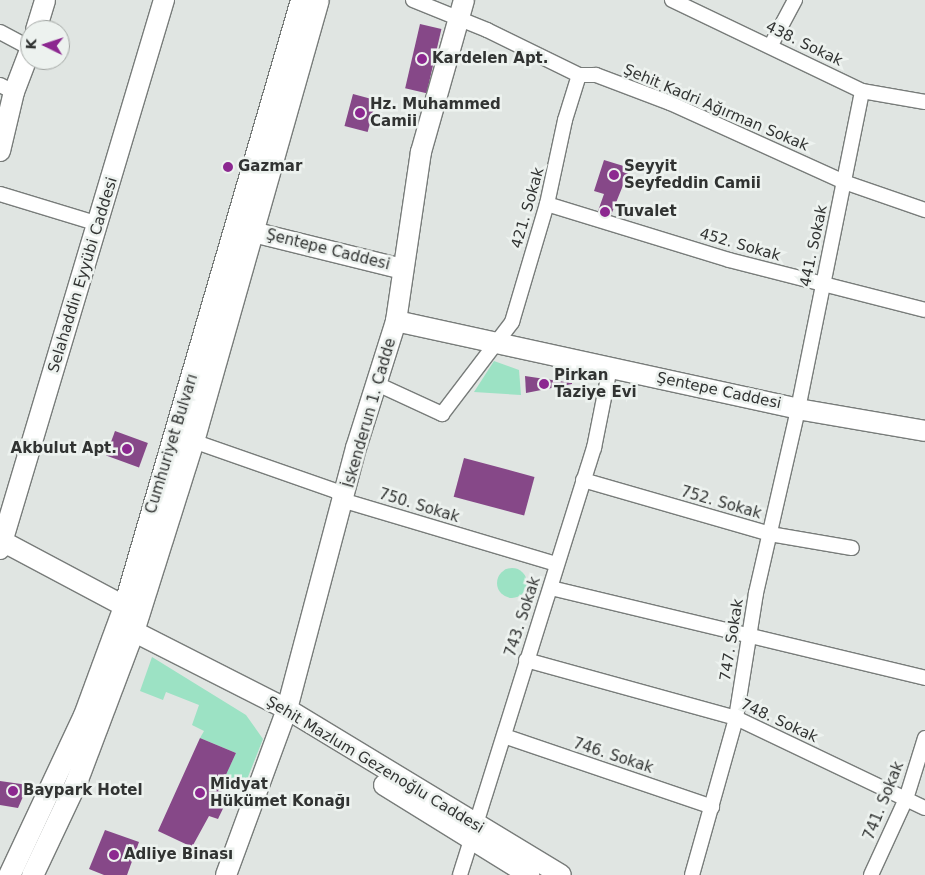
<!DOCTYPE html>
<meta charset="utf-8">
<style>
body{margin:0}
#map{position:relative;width:925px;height:875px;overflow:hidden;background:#e0e5e2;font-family:"DejaVu Sans",sans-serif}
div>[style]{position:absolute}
.green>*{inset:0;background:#9ce2c4}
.round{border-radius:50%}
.building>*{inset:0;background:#864888;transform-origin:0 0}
.roads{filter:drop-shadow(1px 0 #787c7a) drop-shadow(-1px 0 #787c7a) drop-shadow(0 1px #787c7a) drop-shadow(0 -1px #787c7a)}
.street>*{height:14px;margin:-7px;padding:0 7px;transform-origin:7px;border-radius:7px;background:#fff}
.secondary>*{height:20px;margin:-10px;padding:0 10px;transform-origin:10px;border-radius:10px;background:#fff}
.primary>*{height:21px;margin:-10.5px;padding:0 10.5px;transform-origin:10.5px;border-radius:10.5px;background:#fff}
.dots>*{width:14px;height:14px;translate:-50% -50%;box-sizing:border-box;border:2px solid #edf2ef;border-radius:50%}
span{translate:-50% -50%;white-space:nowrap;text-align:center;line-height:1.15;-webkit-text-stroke:5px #edf2ef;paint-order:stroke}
.street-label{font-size:15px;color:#313332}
.poi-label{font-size:15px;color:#313332;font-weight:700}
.left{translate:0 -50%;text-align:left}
.right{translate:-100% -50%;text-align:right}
.north{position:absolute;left:20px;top:20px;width:50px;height:50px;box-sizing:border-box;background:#edf2ef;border:1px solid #a2a6a3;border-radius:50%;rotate:274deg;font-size:14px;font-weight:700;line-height:20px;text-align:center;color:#313332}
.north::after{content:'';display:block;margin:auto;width:18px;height:22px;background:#8c2890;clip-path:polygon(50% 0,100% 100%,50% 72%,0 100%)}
</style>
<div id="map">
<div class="green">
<div style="clip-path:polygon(494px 361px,519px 370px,521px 395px,474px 392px)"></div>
<div class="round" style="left:497px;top:568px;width:30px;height:30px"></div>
<div style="clip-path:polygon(152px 657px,246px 715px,263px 739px,244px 787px,223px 781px,236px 753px,200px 738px,204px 731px,192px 725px,199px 705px,166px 692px,163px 700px,140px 691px)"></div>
</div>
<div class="building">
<div style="left:420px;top:24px;width:22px;height:66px;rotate:13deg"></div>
<div style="left:353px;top:94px;width:24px;height:33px;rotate:15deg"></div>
<div style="clip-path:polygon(604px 160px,630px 168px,611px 215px,598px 211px,604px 194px,594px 191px)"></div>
<div style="clip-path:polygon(525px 376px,572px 383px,572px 384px,526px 393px)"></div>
<div style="left:115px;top:431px;width:35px;height:26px;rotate:20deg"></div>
<div style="left:464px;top:458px;width:73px;height:40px;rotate:15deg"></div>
<div style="clip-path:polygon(200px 738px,236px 753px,219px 790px,229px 796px,218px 819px,209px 816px,192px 847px,158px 831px)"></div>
<div style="clip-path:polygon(0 781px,28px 785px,18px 808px,0 805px)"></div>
<div style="clip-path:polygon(105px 830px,139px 842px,127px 875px,104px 875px,89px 869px)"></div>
</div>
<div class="roads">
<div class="street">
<div style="left:413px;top:0;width:80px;rotate:22.1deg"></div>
<div style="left:487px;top:30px;width:102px;rotate:26.1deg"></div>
<div style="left:579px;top:75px;width:17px"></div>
<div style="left:596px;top:75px;width:79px;rotate:20.7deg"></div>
<div style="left:670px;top:103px;width:191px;rotate:24.4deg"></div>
<div style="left:844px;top:182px;width:86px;rotate:19.1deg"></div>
<div style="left:672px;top:0;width:211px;rotate:25.6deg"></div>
<div style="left:862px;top:91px;width:64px;rotate:9.9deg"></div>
<div style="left:0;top:32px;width:34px;rotate:28deg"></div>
<div style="left:771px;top:45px;width:51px;rotate:-61.9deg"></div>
<div style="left:0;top:85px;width:16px;rotate:27deg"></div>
<div style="left:0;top:194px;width:103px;rotate:16.9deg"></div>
<div style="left:547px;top:204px;width:190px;rotate:17.1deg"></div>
<div style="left:729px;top:260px;width:202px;rotate:14.3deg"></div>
<div style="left:377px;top:384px;width:72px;rotate:24.8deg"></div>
<div style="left:442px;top:414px;width:116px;rotate:-52.7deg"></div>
<div style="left:512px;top:322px;width:123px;rotate:-73.5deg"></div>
<div style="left:547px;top:204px;width:86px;rotate:-77.9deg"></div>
<div style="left:565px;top:120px;width:47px;rotate:-72.7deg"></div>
<div style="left:193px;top:441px;width:151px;rotate:19.3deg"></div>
<div style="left:336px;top:491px;width:13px;rotate:48deg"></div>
<div style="left:345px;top:501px;width:220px;rotate:16.6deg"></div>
<div style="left:583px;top:480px;width:195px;rotate:16.1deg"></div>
<div style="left:770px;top:534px;width:83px;rotate:9.7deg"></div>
<div style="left:551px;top:588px;width:385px;rotate:13.5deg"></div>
<div style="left:526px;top:660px;width:218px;rotate:15.4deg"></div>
<div style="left:736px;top:718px;width:209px;rotate:25.5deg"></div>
<div style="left:504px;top:736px;width:220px;rotate:18.8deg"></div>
<div style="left:460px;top:875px;width:448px;rotate:-72.6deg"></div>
<div style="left:594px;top:448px;width:82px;rotate:-78.7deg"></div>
<div style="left:692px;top:875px;width:163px;rotate:-74.3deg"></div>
<div style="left:736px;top:718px;width:127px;rotate:-80.9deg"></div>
<div style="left:756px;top:593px;width:189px;rotate:-77.1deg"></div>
<div style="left:798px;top:409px;width:324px;rotate:-78.6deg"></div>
<div style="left:871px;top:875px;width:84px;rotate:-65.3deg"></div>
<div style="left:906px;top:799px;width:64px;rotate:-72.7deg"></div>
</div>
<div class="secondary">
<div style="left:36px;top:30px;width:31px;rotate:-73deg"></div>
<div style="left:0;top:151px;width:61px;rotate:-76.7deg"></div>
<div style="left:14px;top:92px;width:45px;rotate:-69.1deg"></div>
<div style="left:253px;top:232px;width:154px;rotate:13.9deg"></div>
<div style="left:396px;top:321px;width:412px;rotate:12.3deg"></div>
<div style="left:798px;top:409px;width:129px;rotate:9.8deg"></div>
<div style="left:0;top:540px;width:140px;rotate:28deg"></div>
<div style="left:0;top:549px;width:573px;rotate:-73.37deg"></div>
<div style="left:133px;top:631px;width:173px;rotate:26.9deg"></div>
<div style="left:287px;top:709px;width:320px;rotate:31.2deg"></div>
<div style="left:384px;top:785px;width:171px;rotate:31.8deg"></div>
<div style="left:226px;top:875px;width:177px;rotate:-69.8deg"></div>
<div style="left:287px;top:709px;width:270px;rotate:-75.2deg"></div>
<div style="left:356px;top:448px;width:133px;rotate:-72.5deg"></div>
<div style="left:396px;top:321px;width:171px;rotate:-81.6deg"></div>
<div style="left:421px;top:152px;width:158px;rotate:-74.2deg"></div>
</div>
<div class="primary">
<div style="left:9px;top:875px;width:177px;rotate:-64.9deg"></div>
<div style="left:84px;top:715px;width:116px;rotate:-69.8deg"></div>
<div style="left:124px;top:606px;width:631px;rotate:-73.72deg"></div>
<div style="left:32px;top:875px;width:103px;rotate:-64.7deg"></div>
<div style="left:76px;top:782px;width:161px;rotate:-69.3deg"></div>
<div style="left:133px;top:631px;width:199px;rotate:-72.5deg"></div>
<div style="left:193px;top:441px;width:458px;rotate:-74.2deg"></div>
</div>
</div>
<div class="dots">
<div style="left:422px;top:59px;background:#8c2890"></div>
<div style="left:360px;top:113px;background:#8c2890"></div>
<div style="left:228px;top:167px;background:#8c2890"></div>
<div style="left:614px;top:175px;background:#8c2890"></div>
<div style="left:605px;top:212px;background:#8c2890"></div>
<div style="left:544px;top:384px;background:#8c2890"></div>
<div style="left:127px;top:449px;background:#8c2890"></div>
<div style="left:13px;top:791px;background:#8c2890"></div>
<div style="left:200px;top:793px;background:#8c2890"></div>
<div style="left:114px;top:855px;background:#8c2890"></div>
</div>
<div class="street-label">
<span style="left:804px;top:44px;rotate:26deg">438. Sokak</span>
<span style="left:716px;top:108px;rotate:23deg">Şehit Kadri Ağırman Sokak</span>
<span style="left:528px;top:208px;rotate:-74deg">421. Sokak</span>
<span style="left:740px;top:245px;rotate:16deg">452. Sokak</span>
<span style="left:814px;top:246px;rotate:-78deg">441. Sokak</span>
<span style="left:328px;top:250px;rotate:14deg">Şentepe Caddesi</span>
<span style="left:83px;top:275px;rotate:-73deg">Selahaddin Eyyübi Caddesi</span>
<span style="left:719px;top:391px;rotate:12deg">Şentepe Caddesi</span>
<span style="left:370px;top:413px;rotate:-74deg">İskenderun 1. Cadde</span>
<span style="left:172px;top:444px;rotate:-73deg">Cumhuriyet Bulvarı</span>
<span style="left:721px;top:503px;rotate:16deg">752. Sokak</span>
<span style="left:419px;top:506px;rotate:17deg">750. Sokak</span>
<span style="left:523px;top:617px;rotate:-72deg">743. Sokak</span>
<span style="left:732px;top:640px;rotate:-81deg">747. Sokak</span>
<span style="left:779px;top:721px;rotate:25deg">748. Sokak</span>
<span style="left:613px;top:756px;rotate:18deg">746. Sokak</span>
<span style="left:375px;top:765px;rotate:31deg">Şehit Mazlum Gezenoğlu Caddesi</span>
<span style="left:884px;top:801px;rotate:-68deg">741. Sokak</span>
</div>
<div class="poi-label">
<span class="left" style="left:432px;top:59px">Kardelen Apt.</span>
<span class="left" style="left:370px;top:113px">Hz. Muhammed<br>Camii</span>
<span class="left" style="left:624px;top:175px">Seyyit<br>Seyfeddin Camii</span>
<span class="left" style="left:238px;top:167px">Gazmar</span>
<span class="left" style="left:615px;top:212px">Tuvalet</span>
<span class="left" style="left:554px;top:384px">Pirkan<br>Taziye Evi</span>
<span class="right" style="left:117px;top:449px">Akbulut Apt.</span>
<span class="left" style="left:210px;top:793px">Midyat<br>Hükümet Konağı</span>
<span class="left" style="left:23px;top:791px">Baypark Hotel</span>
<span class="left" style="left:124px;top:855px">Adliye Binası</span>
</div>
<div class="north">K</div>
</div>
